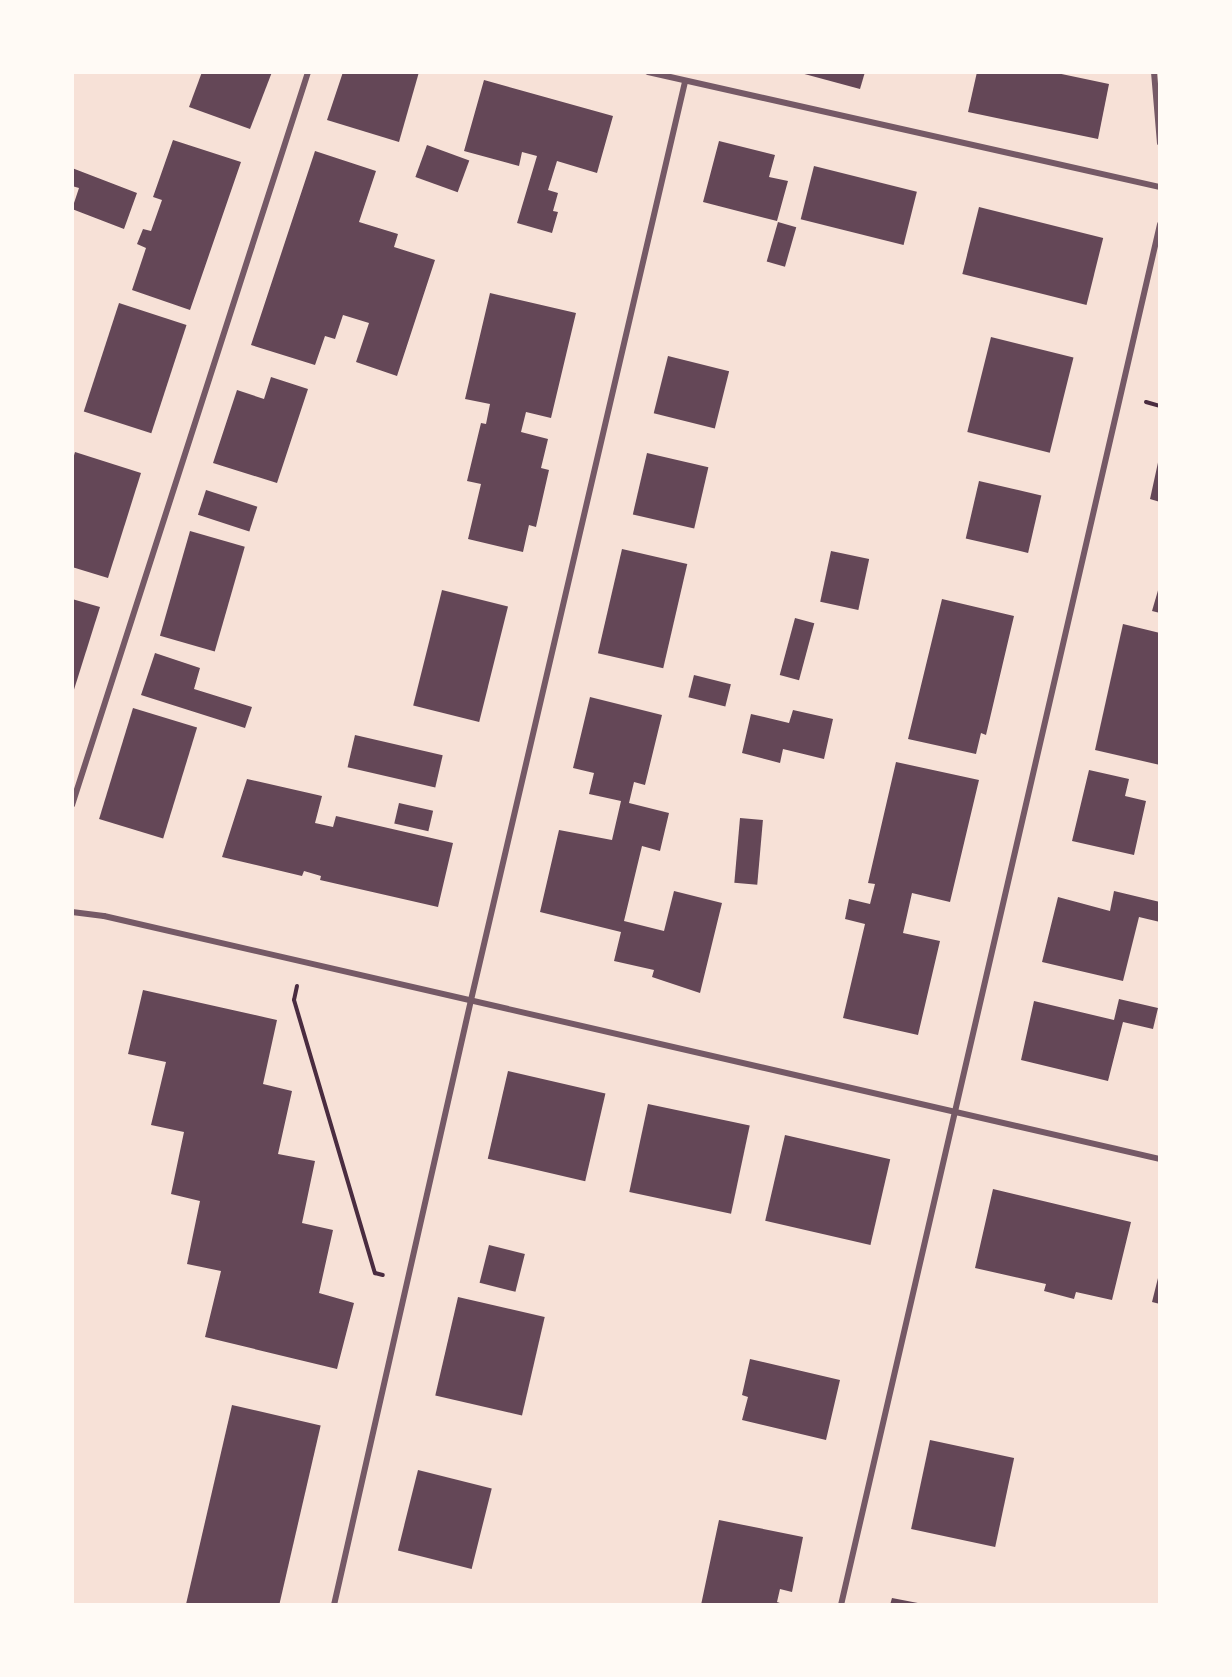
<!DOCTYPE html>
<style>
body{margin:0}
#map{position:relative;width:1232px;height:1677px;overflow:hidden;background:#f7e1d7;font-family:Helvetica,sans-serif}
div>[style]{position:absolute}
.building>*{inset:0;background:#644757;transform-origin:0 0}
.path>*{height:4px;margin:-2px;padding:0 2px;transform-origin:2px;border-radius:2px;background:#4a2c40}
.minor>*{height:6px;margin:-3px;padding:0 3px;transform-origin:3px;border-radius:3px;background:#755966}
span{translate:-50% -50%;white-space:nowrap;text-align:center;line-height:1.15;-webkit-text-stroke:6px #fffaf5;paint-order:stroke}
.frame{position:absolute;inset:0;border:74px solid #fffaf5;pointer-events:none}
</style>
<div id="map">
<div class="building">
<div style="clip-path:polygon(202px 72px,272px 72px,250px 129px,189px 107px)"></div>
<div style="clip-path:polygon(343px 72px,419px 72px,399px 142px,327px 120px)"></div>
<div style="clip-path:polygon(797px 72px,865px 72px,860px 89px)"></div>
<div style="clip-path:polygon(977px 72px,1052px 72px,1109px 84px,1098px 139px,968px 112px)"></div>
<div style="clip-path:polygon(484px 80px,613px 116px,597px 173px,557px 161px,548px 190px,558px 193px,553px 211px,558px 212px,552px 233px,517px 223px,537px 156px,522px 152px,519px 166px,464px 151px)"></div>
<div style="clip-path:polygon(173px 140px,241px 162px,190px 310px,132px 290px,146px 248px,137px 244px,143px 229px,151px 231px,162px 200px,153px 197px)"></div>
<div style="clip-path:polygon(719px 141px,775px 155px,769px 177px,788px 181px,777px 221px,703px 202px)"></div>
<div style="left:427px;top:145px;width:45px;height:34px;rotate:20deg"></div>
<div style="clip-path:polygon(315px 151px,376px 171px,359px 222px,398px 234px,394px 247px,435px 260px,397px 376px,356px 362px,369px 323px,343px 315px,335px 339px,325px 336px,315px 365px,251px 345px)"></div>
<div style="left:814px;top:166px;width:106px;height:55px;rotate:14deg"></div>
<div style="clip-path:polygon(72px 168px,137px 193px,124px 229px,72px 209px,79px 188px,72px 186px)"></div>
<div style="left:979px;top:207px;width:128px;height:69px;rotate:14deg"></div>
<div style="left:778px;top:222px;width:19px;height:41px;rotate:16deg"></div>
<div style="clip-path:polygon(490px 293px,576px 313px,551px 418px,526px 412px,521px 432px,548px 439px,541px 468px,549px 470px,536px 527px,529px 525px,523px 552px,468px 539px,481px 484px,467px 481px,481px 423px,486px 424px,490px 404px,465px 399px)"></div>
<div style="left:119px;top:303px;width:71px;height:114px;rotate:18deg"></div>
<div style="left:991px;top:337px;width:85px;height:98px;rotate:14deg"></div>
<div style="left:668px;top:356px;width:63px;height:59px;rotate:14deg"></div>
<div style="clip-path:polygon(271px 377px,308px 389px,277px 483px,213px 463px,237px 390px,264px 399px)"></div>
<div style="clip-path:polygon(75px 452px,141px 473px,108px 578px,72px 567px,72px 462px)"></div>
<div style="left:647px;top:453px;width:63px;height:63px;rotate:13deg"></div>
<div style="clip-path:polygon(1159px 458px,1160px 458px,1160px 502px,1150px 499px)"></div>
<div style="left:979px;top:481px;width:64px;height:59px;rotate:13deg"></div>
<div style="left:206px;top:490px;width:54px;height:26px;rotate:18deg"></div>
<div style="left:190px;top:531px;width:57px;height:109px;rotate:16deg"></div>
<div style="left:622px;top:549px;width:67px;height:107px;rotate:13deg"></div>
<div style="left:831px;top:551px;width:39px;height:52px;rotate:12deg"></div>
<div style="clip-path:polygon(1159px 587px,1160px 587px,1160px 613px,1152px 611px)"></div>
<div style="left:442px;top:590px;width:68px;height:119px;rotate:14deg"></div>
<div style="clip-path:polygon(72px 599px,100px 607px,72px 696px)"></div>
<div style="clip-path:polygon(942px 599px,1014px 616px,986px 735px,981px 733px,976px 754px,908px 739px)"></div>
<div style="left:795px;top:618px;width:20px;height:59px;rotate:15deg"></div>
<div style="clip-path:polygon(1123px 624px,1160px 633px,1160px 765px,1095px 750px)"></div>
<div style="clip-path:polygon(155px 653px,200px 668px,194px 689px,252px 707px,245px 728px,141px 695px)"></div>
<div style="left:694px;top:675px;width:38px;height:23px;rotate:14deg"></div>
<div style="clip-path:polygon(590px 697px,662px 715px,645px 785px,634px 782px,629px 803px,669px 813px,660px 851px,642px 846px,624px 921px,664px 931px,674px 891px,722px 903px,700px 993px,652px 977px,654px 970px,614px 961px,621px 932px,540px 912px,559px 830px,612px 840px,621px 801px,589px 794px,594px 773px,573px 768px)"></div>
<div style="left:133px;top:708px;width:67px;height:116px;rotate:17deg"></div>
<div style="clip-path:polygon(793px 710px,833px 719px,824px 759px,783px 749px,780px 763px,742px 753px,751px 714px,789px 723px)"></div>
<div style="left:355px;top:735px;width:90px;height:33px;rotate:13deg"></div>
<div style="clip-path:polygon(896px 762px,979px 780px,950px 902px,912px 893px,903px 933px,940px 941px,918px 1035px,843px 1018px,865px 924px,845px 919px,849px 899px,870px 904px,875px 884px,868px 883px)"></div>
<div style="clip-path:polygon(1089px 770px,1129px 779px,1125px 796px,1146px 801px,1134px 855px,1072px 841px)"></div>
<div style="clip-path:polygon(247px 779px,322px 796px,315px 823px,333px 827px,336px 816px,453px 843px,438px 907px,320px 880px,321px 876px,304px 871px,302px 876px,222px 857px)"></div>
<div style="left:399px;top:803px;width:35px;height:21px;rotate:13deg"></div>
<div style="left:740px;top:818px;width:23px;height:65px;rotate:5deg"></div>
<div style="clip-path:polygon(1114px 891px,1160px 902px,1160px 922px,1139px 917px,1123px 981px,1042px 962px,1058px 897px,1110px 911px)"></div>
<div style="clip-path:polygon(143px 990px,277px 1020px,263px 1084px,292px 1091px,278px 1154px,315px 1161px,302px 1223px,333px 1230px,319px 1293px,354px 1303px,337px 1369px,205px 1337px,221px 1271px,187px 1264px,200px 1201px,171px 1194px,184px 1132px,151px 1125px,166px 1062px,128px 1054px)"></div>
<div style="clip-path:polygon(1119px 999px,1158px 1008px,1153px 1029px,1123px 1022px,1108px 1081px,1021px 1060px,1034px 1001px,1114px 1020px)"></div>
<div style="left:508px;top:1071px;width:100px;height:90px;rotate:13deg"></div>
<div style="left:648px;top:1104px;width:104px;height:90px;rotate:12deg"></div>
<div style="left:785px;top:1135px;width:108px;height:88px;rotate:13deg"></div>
<div style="clip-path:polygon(993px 1189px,1131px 1222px,1112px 1300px,1076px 1292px,1074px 1299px,1044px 1291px,1046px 1284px,975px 1268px)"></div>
<div style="left:489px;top:1245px;width:37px;height:39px;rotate:14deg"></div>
<div style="clip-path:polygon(1159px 1274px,1160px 1274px,1160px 1304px,1152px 1302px)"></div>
<div style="left:458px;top:1297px;width:89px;height:101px;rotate:13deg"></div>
<div style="clip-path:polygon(750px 1359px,840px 1380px,826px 1440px,742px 1420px,748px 1397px,742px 1395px)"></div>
<div style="left:232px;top:1405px;width:91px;height:205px;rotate:13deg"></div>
<div style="left:930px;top:1440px;width:86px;height:91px;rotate:12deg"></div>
<div style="left:418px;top:1470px;width:76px;height:83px;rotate:14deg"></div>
<div style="clip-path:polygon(719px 1520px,803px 1537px,792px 1592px,780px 1589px,777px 1602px,786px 1605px,701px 1605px)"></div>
<div style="clip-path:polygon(892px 1598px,923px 1604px,922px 1605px,890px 1605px)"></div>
</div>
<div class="path">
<div style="left:1146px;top:402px;width:15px;rotate:16deg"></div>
<div style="left:297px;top:986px;width:14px;rotate:102deg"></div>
<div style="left:294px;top:1000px;width:285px;rotate:73.5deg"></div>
<div style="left:375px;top:1273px;width:8px;rotate:14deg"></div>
</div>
<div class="minor">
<div style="left:648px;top:72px;width:525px;rotate:12.66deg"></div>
<div style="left:1154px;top:72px;width:71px;rotate:85.2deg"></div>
<div style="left:72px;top:805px;width:770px;rotate:-72.15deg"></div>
<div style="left:72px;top:912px;width:32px;rotate:7deg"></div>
<div style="left:104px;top:916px;width:1084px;rotate:12.96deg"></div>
<div style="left:334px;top:1605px;width:620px;rotate:-77.24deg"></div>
<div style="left:471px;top:1000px;width:943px;rotate:-76.88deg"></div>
<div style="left:841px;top:1605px;width:1417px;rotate:-76.99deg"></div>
</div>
<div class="frame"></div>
</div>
